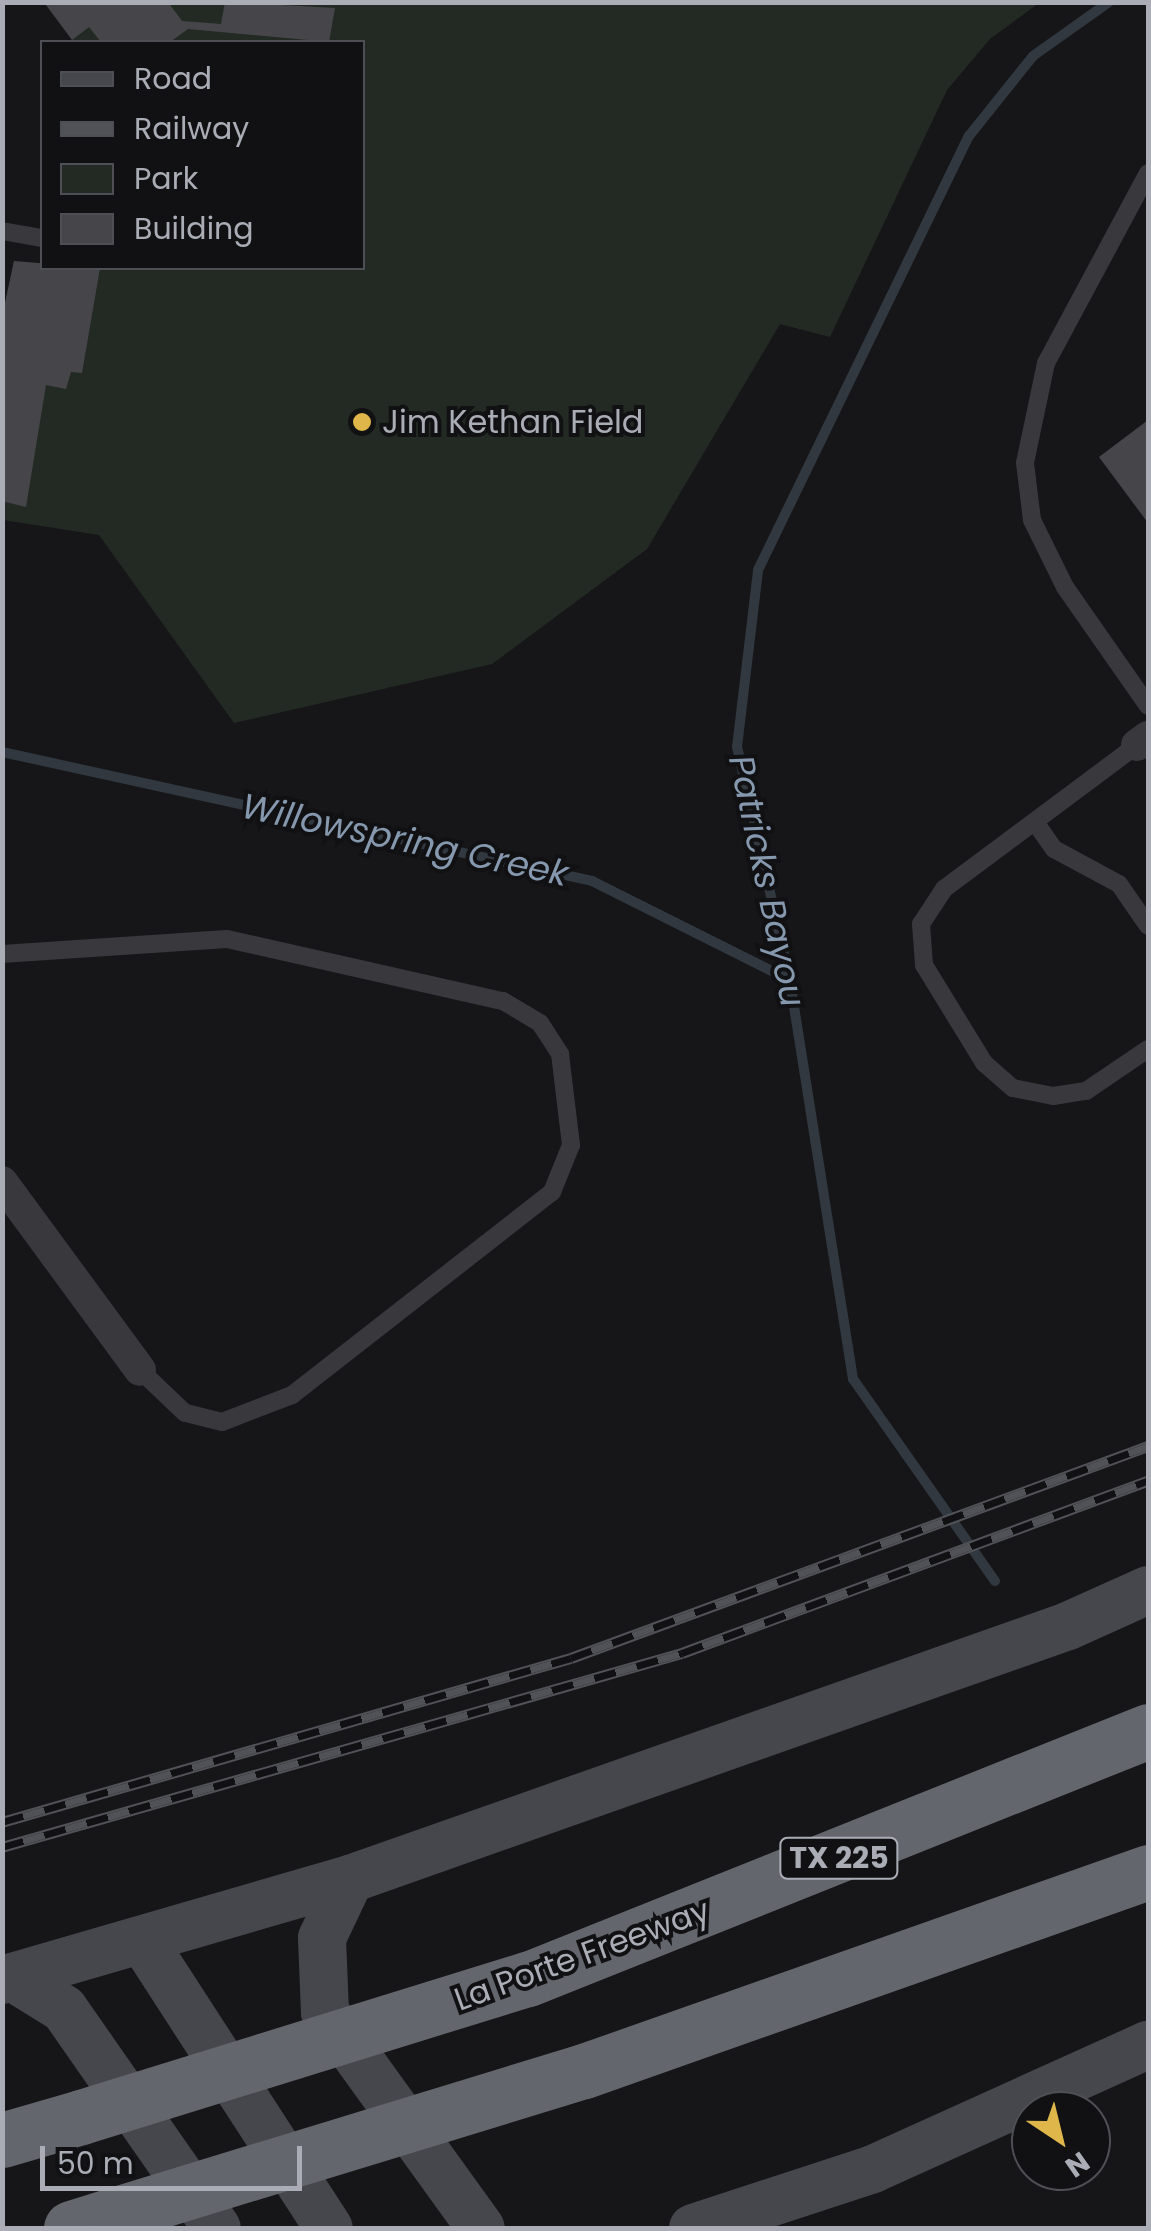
<!DOCTYPE html>
<style>
body{margin:0}
#map{position:relative;width:1151px;height:2231px;overflow:hidden;background:#161618;font-family:Poppins,sans-serif}
div>[style]{position:absolute}
.green>*{inset:0;background:#232a24}
.stream>*{height:10px;margin:-5px;padding:0 5px;transform-origin:5px;border-radius:5px;background:#31383f}
.building>*{inset:0;background:#46464a}
.lane>*{height:18px;margin:-9px;padding:0 9px;transform-origin:9px;border-radius:9px;background:#38383d}
.street>*{height:32px;margin:-16px;padding:0 16px;transform-origin:16px;border-radius:16px;background:#38383d}
.secondary>*{height:48px;margin:-24px;padding:0 24px;transform-origin:24px;border-radius:24px;background:#46474c}
.highway>*{height:55px;margin:-27.5px;padding:0 27.5px;transform-origin:27.5px;border-radius:27.5px;background:#64666d}
.rail>*{height:11px;margin-top:-5.5px;transform-origin:0;background:repeating-linear-gradient(90deg,#111113 0 22px,#515257 0 44px);box-sizing:border-box;border-block:2px solid #515257}
.highway-bridge>*{height:55px;margin:-27.5px;padding:0 27.5px;transform-origin:27.5px;border-radius:27.5px;background:#64666d}
.dots>*{width:28px;height:28px;translate:-50% -50%;box-sizing:border-box;border:5px solid #111113;border-radius:50%}
span{translate:-50% -50%;white-space:nowrap;text-align:center;line-height:1.15;-webkit-text-stroke:8px #111113;paint-order:stroke}
.shield-label span{padding:2px 8px;background:#111113;border:2px solid;border-radius:8px;-webkit-text-stroke-width:0}
.shield-label{font-size:30px;color:#aaadb6;font-weight:700}
.poi-label{font-size:32px;color:#aaadb6}
.left{translate:0 -50%;text-align:left}
.street-label{font-size:32px;color:#aaadb6}
.water-label{font-size:35px;color:#8598ae;font-style:italic}
.frame{position:absolute;inset:0;border:5px solid #aaadb6;pointer-events:none}
.legend{position:absolute;left:40px;top:40px;width:325px;height:230px;box-sizing:border-box;background:#111113;border:2px solid #4e4f54;margin:0;padding:12px 18px;list-style:none;font-size:30px;color:#aaadb6}
.legend li{display:flex;align-items:center;gap:20px;height:50px}
.legend b{width:50px;border:2px solid #4e4f54}
.north{position:absolute;left:1011px;top:2091px;width:100px;height:100px;box-sizing:border-box;background:#111113;border:2px solid #4e4f54;border-radius:50%;rotate:145deg;font-size:28px;font-weight:700;line-height:40px;text-align:center;color:#aaadb6}
.north::after{content:'';display:block;margin:auto;width:35px;height:45px;background:#deb649;clip-path:polygon(50% 0,100% 100%,50% 72%,0 100%)}
.scale{position:absolute;left:40px;top:2146px;width:262px;height:45px;box-sizing:border-box;border:5px solid #aaadb6;border-top:0;padding-left:12px;font-size:30px;line-height:35px;white-space:nowrap;color:#aaadb6;-webkit-text-stroke:8px #111113;paint-order:stroke}
</style>
<div id="map">
<div class="green">
<div style="clip-path:polygon(44px 3px,1039px 3px,990px 39px,947px 90px,830px 337px,780px 324px,647px 549px,492px 664px,234px 723px,99px 535px,3px 520px,2px 317px,14px 261px,51px 268px,362px 268px,362px 42px,74px 42px)"></div>
</div>
<div class="stream">
<div style="left:2px;top:752px;width:604px;rotate:12.33deg"></div>
<div style="left:592px;top:881px;width:221px;rotate:26.6deg"></div>
<div style="left:995px;top:1581px;width:247px;rotate:-125.1deg"></div>
<div style="left:853px;top:1379px;width:404px;rotate:-99deg"></div>
<div style="left:790px;top:980px;width:239px;rotate:-102.8deg"></div>
<div style="left:737px;top:747px;width:178px;rotate:-83.2deg"></div>
<div style="left:758px;top:570px;width:483px;rotate:-64.1deg"></div>
<div style="left:969px;top:136px;width:102px;rotate:-51.3deg"></div>
<div style="left:1033px;top:56px;width:93px;rotate:-35.4deg"></div>
</div>
<div class="building">
<div style="clip-path:polygon(44px 2px,168px 2px,182px 21px,221px 24px,225px 2px,335px 8px,329px 42px,188px 29px,170px 42px,101px 42px,89px 27px,72px 40px)"></div>
<div style="clip-path:polygon(14px 261px,100px 268px,82px 373px,71px 372px,66px 389px,46px 385px,26px 507px,2px 501px,2px 317px)"></div>
<div style="clip-path:polygon(1148px 420px,1148px 523px,1099px 457px)"></div>
</div>
<div class="lane">
<div style="left:1148px;top:173px;width:216px;rotate:118.2deg"></div>
<div style="left:1046px;top:363px;width:102px;rotate:101.9deg"></div>
<div style="left:1025px;top:463px;width:57px;rotate:83deg"></div>
<div style="left:1032px;top:520px;width:75px;rotate:63.8deg"></div>
<div style="left:1065px;top:587px;width:145px;rotate:55.1deg"></div>
<div style="left:2px;top:231px;width:41px;rotate:9.9deg"></div>
<div style="left:1137px;top:745px;width:241px;rotate:143.3deg"></div>
<div style="left:944px;top:889px;width:42px;rotate:123.3deg"></div>
<div style="left:921px;top:924px;width:41px;rotate:85.8deg"></div>
<div style="left:924px;top:965px;width:115px;rotate:58.5deg"></div>
<div style="left:984px;top:1063px;width:38px;rotate:41deg"></div>
<div style="left:1013px;top:1088px;width:41px;rotate:11.3deg"></div>
<div style="left:1053px;top:1096px;width:33px;rotate:-9deg"></div>
<div style="left:1086px;top:1091px;width:75px;rotate:-34.1deg"></div>
<div style="left:1035px;top:822px;width:33px;rotate:55deg"></div>
<div style="left:1054px;top:849px;width:74px;rotate:28.3deg"></div>
<div style="left:1119px;top:884px;width:51px;rotate:55.4deg"></div>
<div style="left:2px;top:954px;width:225px;rotate:-3.8deg"></div>
<div style="left:227px;top:939px;width:283px;rotate:12.7deg"></div>
<div style="left:503px;top:1001px;width:43px;rotate:30.7deg"></div>
<div style="left:540px;top:1023px;width:37px;rotate:57deg"></div>
<div style="left:560px;top:1054px;width:92px;rotate:83.1deg"></div>
<div style="left:571px;top:1145px;width:51px;rotate:112deg"></div>
<div style="left:552px;top:1192px;width:330px;rotate:142deg"></div>
<div style="left:292px;top:1395px;width:75px;rotate:158.9deg"></div>
<div style="left:222px;top:1422px;width:38px;rotate:-166deg"></div>
<div style="left:185px;top:1413px;width:62px;rotate:-136.3deg"></div>
</div>
<div class="street">
<div style="left:1137px;top:745px;width:14px;rotate:-36deg"></div>
<div style="left:2px;top:1182px;width:233px;rotate:53.7deg"></div>
</div>
<div class="secondary">
<div style="left:350px;top:1879px;width:65px;rotate:115.4deg"></div>
<div style="left:322px;top:1938px;width:74px;rotate:87.7deg"></div>
<div style="left:325px;top:2012px;width:266px;rotate:54.2deg"></div>
<div style="left:143px;top:1941px;width:342px;rotate:57.1deg"></div>
<div style="left:12px;top:1977px;width:61px;rotate:31.6deg"></div>
<div style="left:64px;top:2009px;width:267px;rotate:55.1deg"></div>
<div style="left:2px;top:1980px;width:362px;rotate:-16.2deg"></div>
<div style="left:350px;top:1879px;width:761px;rotate:-19.41deg"></div>
<div style="left:1068px;top:1626px;width:88px;rotate:-24.2deg"></div>
<div style="left:693px;top:2228px;width:189px;rotate:-18.1deg"></div>
<div style="left:873px;top:2169px;width:302px;rotate:-24.3deg"></div>
</div>
<div class="highway">
<div style="left:528px;top:1979px;width:668px;rotate:-21.8deg"></div>
<div style="left:584px;top:2071px;width:598px;rotate:-19.43deg"></div>
<div style="left:2px;top:2140px;width:82px;rotate:-16.2deg"></div>
<div style="left:71px;top:2228px;width:47px;rotate:-17.3deg"></div>
</div>
<div class="rail">
<div style="left:2px;top:1822px;width:592px;rotate:-16.08deg"></div>
<div style="left:571px;top:1658px;width:615px;rotate:-20.17deg"></div>
<div style="left:2px;top:1847px;width:707px;rotate:-15.92deg"></div>
<div style="left:682px;top:1653px;width:497px;rotate:-20.3deg"></div>
</div>
<div class="highway-bridge">
<div style="left:81px;top:2117px;width:468px;rotate:-17.2deg"></div>
<div style="left:116px;top:2214px;width:489px;rotate:-17deg"></div>
</div>
<div class="dots">
<div style="left:362px;top:422px;background:#deb649"></div>
</div>
<div class="shield-label">
<span style="left:839px;top:1858px">TX 225</span>
</div>
<div class="poi-label">
<span class="left" style="left:382px;top:422px">Jim Kethan Field</span>
</div>
<div class="street-label">
<span style="left:582px;top:1955px;rotate:-20deg">La Porte Freeway</span>
</div>
<div class="water-label">
<span style="left:405px;top:840px;rotate:12deg">Willowspring Creek</span>
<span style="left:767px;top:881px;rotate:78deg">Patricks Bayou</span>
</div>
<div class="frame"></div>
<ul class="legend">
<li><b style="height:12px;background:#46474c"></b>Road</li>
<li><b style="height:12px;background:#515257"></b>Railway</li>
<li><b style="height:28px;background:#232a24"></b>Park</li>
<li><b style="height:28px;background:#46464a"></b>Building</li>
</ul>
<div class="north">N</div>
<div class="scale">50 m</div>
</div>
